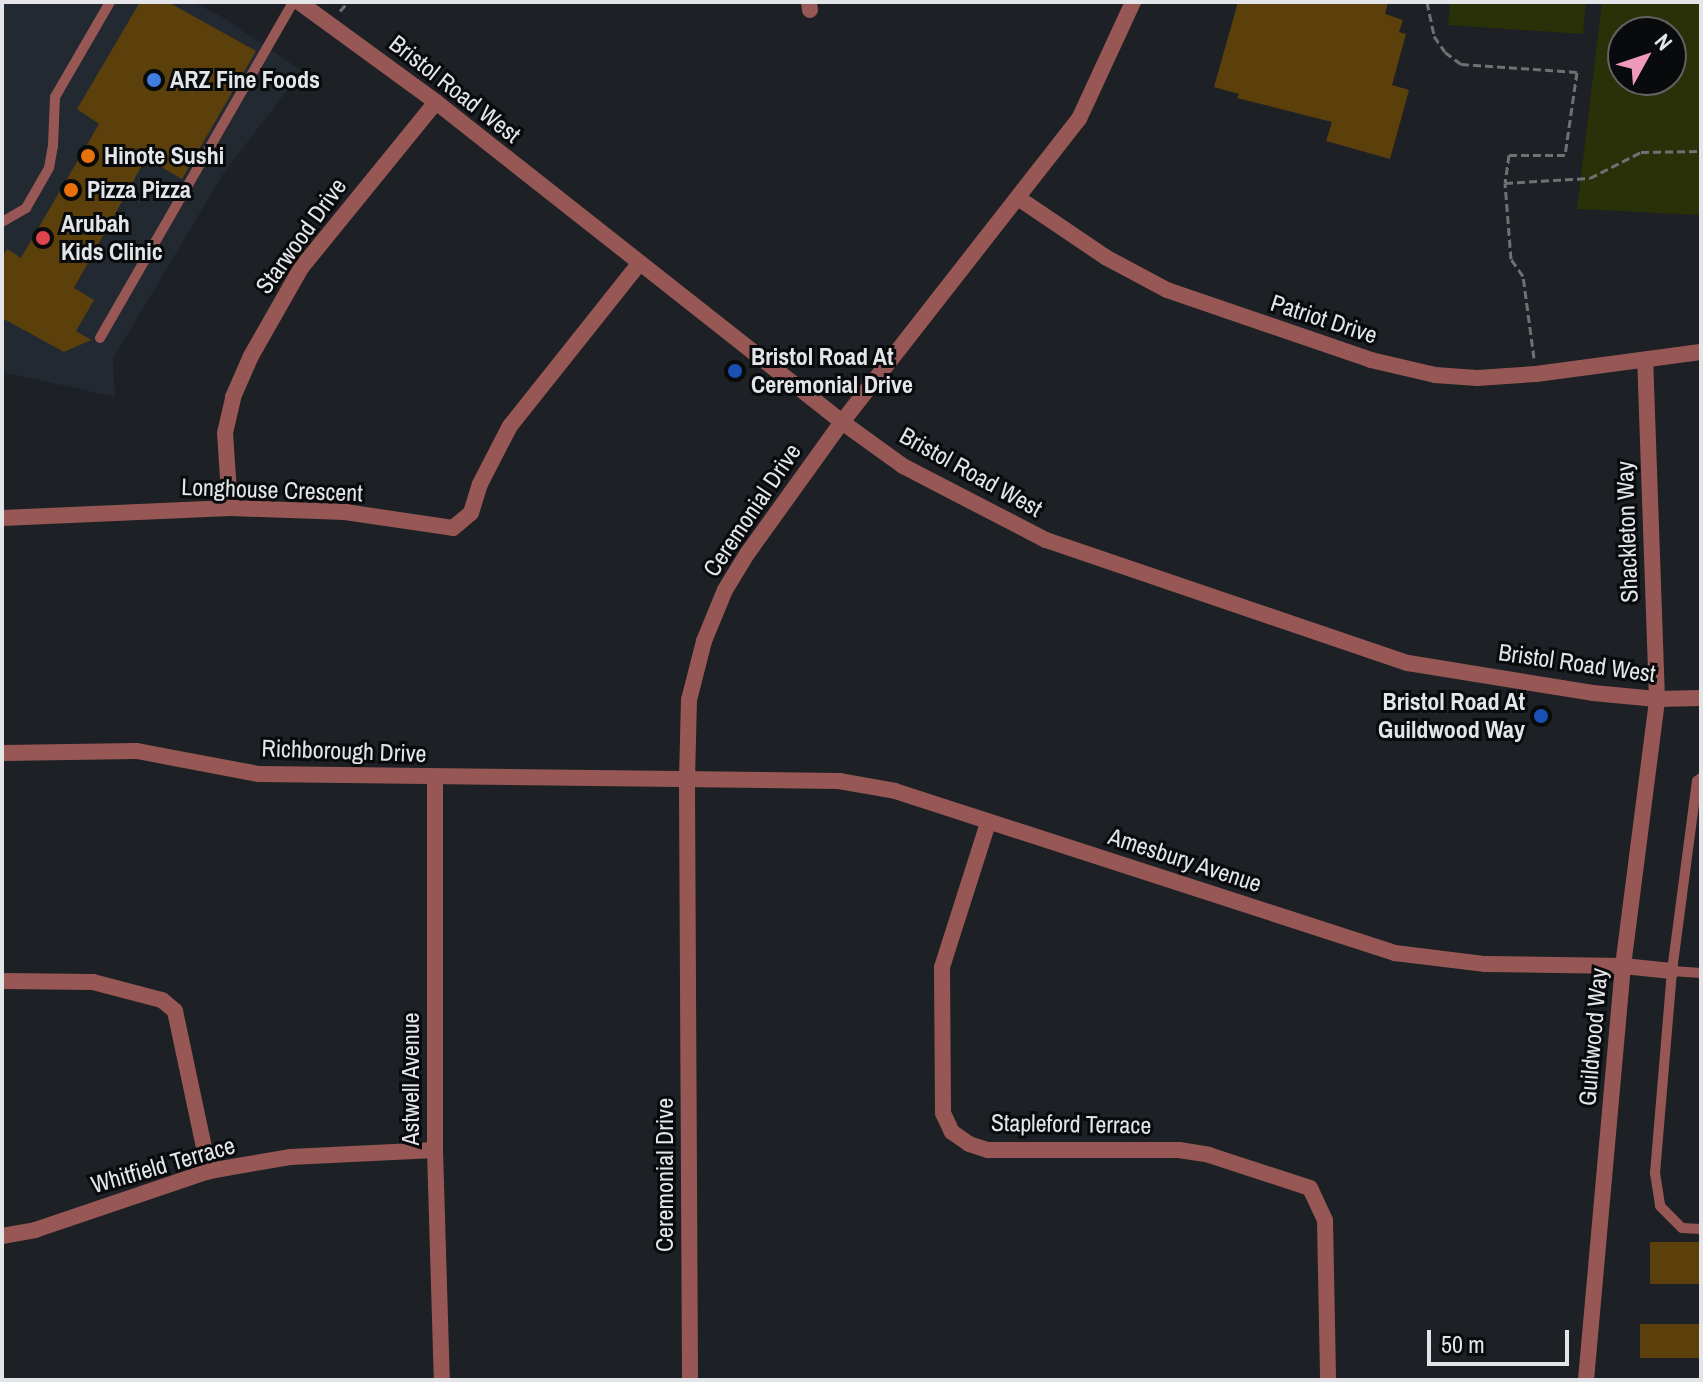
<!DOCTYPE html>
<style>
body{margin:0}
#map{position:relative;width:1703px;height:1382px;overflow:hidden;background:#1d2024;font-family:"Archivo Narrow",sans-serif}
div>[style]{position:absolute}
.built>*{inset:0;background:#222931}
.green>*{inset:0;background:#2a3007}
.building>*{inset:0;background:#5c400c;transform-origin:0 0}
.path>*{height:3px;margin-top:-1.5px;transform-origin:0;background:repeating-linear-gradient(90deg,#6e7174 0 8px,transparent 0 12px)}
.service>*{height:10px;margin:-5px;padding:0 5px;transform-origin:5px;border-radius:5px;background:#975855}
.minor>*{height:16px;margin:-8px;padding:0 8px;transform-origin:8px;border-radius:8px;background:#975855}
.tertiary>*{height:16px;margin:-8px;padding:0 8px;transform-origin:8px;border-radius:8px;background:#975855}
.dots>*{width:22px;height:22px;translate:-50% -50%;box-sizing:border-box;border:4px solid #090a0b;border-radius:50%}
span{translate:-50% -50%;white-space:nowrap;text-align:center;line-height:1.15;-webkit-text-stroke:6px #090a0b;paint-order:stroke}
.poi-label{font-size:24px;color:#e3e5e8;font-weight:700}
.left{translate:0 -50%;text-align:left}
.right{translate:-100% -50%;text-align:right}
.street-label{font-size:24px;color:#e3e5e8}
.frame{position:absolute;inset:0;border:4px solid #e3e5e8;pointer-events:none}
.north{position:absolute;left:1607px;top:16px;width:80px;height:80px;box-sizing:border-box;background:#090a0b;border:2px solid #606263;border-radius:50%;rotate:50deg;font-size:22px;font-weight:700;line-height:32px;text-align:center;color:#e3e5e8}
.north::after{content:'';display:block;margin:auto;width:28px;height:36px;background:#ef9ab8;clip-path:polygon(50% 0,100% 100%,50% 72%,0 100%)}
.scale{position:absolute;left:1427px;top:1330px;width:142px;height:36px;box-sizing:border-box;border:4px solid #e3e5e8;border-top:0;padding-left:10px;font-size:24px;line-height:28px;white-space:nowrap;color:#e3e5e8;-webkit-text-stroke:6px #090a0b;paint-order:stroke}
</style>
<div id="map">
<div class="built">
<div style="clip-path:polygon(2px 2px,192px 2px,219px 15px,302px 71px,223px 174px,113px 359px,115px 397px,2px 372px)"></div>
</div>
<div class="green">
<div style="clip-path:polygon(1450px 2px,1586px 2px,1583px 34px,1448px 25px)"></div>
<div style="clip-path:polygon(evenodd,1602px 2px,1701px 2px,1701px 215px,1577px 209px,1602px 2px,1623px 32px,1671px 32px,1671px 80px,1623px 80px,1623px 32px)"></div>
</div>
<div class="building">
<div style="clip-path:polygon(140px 2px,168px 2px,256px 51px,182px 179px,146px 158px,74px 288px,94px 300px,76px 331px,91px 340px,64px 352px,2px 318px,2px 258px,7px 249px,21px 258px,99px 124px,77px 109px)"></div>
<div style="clip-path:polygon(1238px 2px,1388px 2px,1385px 14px,1403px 20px,1399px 32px,1406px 34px,1392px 85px,1409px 90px,1390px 159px,1326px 141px,1332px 122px,1237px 98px,1239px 94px,1214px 87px)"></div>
<div style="left:1701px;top:1242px;width:42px;height:51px;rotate:90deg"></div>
<div style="left:1701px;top:1324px;width:34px;height:61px;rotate:90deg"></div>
</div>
<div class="path">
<div style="left:1427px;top:2px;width:35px;rotate:78deg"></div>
<div style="left:1434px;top:36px;width:19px;rotate:55deg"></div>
<div style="left:1445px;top:52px;width:20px;rotate:37deg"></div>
<div style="left:1461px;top:64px;width:116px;rotate:3.9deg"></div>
<div style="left:1577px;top:72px;width:84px;rotate:98.2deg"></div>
<div style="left:1565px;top:155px;width:56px;rotate:180deg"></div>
<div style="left:1509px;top:155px;width:28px;rotate:98deg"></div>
<div style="left:340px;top:11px;width:12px;rotate:-48deg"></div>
<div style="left:1534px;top:358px;width:83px;rotate:-97.6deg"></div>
<div style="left:1523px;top:276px;width:21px;rotate:-125deg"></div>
<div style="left:1511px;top:259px;width:76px;rotate:-94.5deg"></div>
<div style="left:1505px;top:183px;width:85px;rotate:-3.4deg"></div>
<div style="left:1590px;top:178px;width:57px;rotate:-27deg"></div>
<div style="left:1641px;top:152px;width:60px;rotate:-1deg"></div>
</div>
<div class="service">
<div style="left:2px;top:222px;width:28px;rotate:-30deg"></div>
<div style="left:26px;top:208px;width:46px;rotate:-60.1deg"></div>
<div style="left:49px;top:168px;width:22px;rotate:-80deg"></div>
<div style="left:53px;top:146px;width:49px;rotate:-87.7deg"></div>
<div style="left:55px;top:97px;width:110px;rotate:-59.9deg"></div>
<div style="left:100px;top:338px;width:387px;rotate:-60.1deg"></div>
<div style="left:1701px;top:778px;width:5px;rotate:143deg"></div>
<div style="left:1697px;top:781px;width:192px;rotate:97.5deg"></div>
<div style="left:1672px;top:971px;width:203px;rotate:94.8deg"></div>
<div style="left:1655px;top:1173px;width:33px;rotate:81deg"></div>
<div style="left:1660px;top:1206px;width:31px;rotate:45deg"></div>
<div style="left:1682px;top:1228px;width:19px;rotate:3deg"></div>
<div style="left:1672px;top:971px;width:29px;rotate:4deg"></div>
</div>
<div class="minor">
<div style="left:809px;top:2px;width:8px;rotate:83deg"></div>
<div style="left:1018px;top:198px;width:107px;rotate:34deg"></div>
<div style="left:1107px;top:258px;width:68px;rotate:28.1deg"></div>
<div style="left:1167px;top:290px;width:216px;rotate:18.9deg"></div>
<div style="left:1371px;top:360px;width:66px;rotate:13.2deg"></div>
<div style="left:1435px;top:375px;width:42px;rotate:4.1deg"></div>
<div style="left:1477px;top:378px;width:59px;rotate:-3.9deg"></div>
<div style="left:1536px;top:374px;width:166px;rotate:-7.6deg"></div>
<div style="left:230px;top:508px;width:75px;rotate:-93.8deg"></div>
<div style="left:225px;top:433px;width:37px;rotate:-77deg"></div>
<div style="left:233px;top:397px;width:45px;rotate:-66.3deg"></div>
<div style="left:251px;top:356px;width:101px;rotate:-60.4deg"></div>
<div style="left:301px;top:268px;width:214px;rotate:-50.9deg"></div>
<div style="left:2px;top:518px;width:228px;rotate:-2.5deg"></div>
<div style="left:230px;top:508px;width:115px;rotate:2deg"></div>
<div style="left:345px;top:512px;width:109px;rotate:8.4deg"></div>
<div style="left:453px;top:528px;width:23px;rotate:-40deg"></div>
<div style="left:471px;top:513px;width:30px;rotate:-73deg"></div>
<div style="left:480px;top:484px;width:65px;rotate:-62.7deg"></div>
<div style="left:510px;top:426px;width:207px;rotate:-51.5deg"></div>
<div style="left:2px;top:753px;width:135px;rotate:-0.8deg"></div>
<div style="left:137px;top:751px;width:124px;rotate:10.7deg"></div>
<div style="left:259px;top:774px;width:580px;rotate:0.69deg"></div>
<div style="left:839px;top:781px;width:57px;rotate:10.1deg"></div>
<div style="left:895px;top:791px;width:526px;rotate:17.95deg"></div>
<div style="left:1395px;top:953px;width:91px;rotate:7deg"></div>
<div style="left:1485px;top:964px;width:138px;rotate:0.8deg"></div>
<div style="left:1623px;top:966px;width:49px;rotate:5.8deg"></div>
<div style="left:435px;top:778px;width:372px;rotate:90deg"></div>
<div style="left:435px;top:1150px;width:230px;rotate:88.3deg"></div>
<div style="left:988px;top:823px;width:151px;rotate:107.7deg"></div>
<div style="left:942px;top:967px;width:146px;rotate:89.6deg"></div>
<div style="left:943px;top:1113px;width:21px;rotate:65deg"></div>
<div style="left:952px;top:1132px;width:21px;rotate:35deg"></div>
<div style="left:969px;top:1144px;width:20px;rotate:18deg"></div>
<div style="left:988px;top:1150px;width:191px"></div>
<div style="left:1179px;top:1150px;width:30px;rotate:9deg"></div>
<div style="left:1209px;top:1155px;width:106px;rotate:18.1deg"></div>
<div style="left:1310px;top:1188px;width:35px;rotate:65deg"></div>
<div style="left:1325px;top:1220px;width:160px;rotate:88.9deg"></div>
<div style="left:2px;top:981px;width:91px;rotate:0.6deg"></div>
<div style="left:93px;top:982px;width:71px;rotate:14.6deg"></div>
<div style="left:162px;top:1000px;width:17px;rotate:40deg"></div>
<div style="left:175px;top:1011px;width:164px;rotate:78deg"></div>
<div style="left:2px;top:1236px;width:34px;rotate:-10deg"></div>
<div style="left:35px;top:1230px;width:184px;rotate:-18.7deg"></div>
<div style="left:209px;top:1171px;width:82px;rotate:-9.8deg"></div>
<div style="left:290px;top:1157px;width:145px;rotate:-2.8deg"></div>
<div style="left:1586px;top:1380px;width:416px;rotate:-84.9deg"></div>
<div style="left:1623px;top:966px;width:269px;rotate:-82.7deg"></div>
<div style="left:1657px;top:699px;width:337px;rotate:-92deg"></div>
</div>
<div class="tertiary">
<div style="left:299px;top:2px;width:170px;rotate:36.1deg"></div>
<div style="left:436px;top:102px;width:517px;rotate:38.24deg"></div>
<div style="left:842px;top:422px;width:75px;rotate:35.8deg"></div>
<div style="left:903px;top:466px;width:161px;rotate:27.4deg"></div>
<div style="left:1046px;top:540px;width:382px;rotate:18.8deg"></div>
<div style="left:1408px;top:663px;width:187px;rotate:9.2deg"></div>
<div style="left:1593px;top:693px;width:64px;rotate:5.4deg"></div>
<div style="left:1657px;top:699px;width:44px;rotate:-1.3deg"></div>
<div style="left:690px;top:1380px;width:600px;rotate:-90.29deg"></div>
<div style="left:687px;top:780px;width:80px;rotate:-88.6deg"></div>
<div style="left:689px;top:700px;width:61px;rotate:-75.7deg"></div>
<div style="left:704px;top:641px;width:55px;rotate:-67.6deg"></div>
<div style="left:725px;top:590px;width:42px;rotate:-58.6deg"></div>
<div style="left:747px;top:554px;width:163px;rotate:-54.3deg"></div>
<div style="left:842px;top:422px;width:385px;rotate:-52deg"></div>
<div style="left:1079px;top:119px;width:129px;rotate:-65.2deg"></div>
</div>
<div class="dots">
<div style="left:154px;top:80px;background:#3f7fe0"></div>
<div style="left:88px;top:156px;background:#e8710a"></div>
<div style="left:71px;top:190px;background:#e8710a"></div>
<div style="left:43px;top:238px;background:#e0444e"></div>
<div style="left:735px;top:371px;background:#1a4fb4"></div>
<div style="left:1541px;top:716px;background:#1a4fb4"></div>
</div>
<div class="poi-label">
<span class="left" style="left:170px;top:80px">ARZ Fine Foods</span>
<span class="left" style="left:104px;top:156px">Hinote Sushi</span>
<span class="left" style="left:87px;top:190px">Pizza Pizza</span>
<span class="left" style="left:61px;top:238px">Arubah<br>Kids Clinic</span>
<span class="left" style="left:751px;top:371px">Bristol Road At<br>Ceremonial Drive</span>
<span class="right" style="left:1525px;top:716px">Bristol Road At<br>Guildwood Way</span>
</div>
<div class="street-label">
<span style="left:455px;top:89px;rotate:38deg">Bristol Road West</span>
<span style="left:301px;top:236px;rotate:-54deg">Starwood Drive</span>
<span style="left:1324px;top:319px;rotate:18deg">Patriot Drive</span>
<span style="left:971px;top:472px;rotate:29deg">Bristol Road West</span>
<span style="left:272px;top:490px;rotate:2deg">Longhouse Crescent</span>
<span style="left:752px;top:510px;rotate:-56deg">Ceremonial Drive</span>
<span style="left:1627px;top:532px;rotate:-92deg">Shackleton Way</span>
<span style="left:1577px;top:663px;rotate:8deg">Bristol Road West</span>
<span style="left:344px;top:751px;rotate:2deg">Richborough Drive</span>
<span style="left:1185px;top:860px;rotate:18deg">Amesbury Avenue</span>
<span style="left:1593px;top:1037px;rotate:-85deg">Guildwood Way</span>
<span style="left:411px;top:1079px;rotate:-90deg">Astwell Avenue</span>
<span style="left:1071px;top:1124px;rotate:1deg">Stapleford Terrace</span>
<span style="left:163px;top:1165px;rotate:-16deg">Whitfield Terrace</span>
<span style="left:665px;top:1175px;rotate:-90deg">Ceremonial Drive</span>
</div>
<div class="frame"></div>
<div class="north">N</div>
<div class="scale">50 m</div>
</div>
